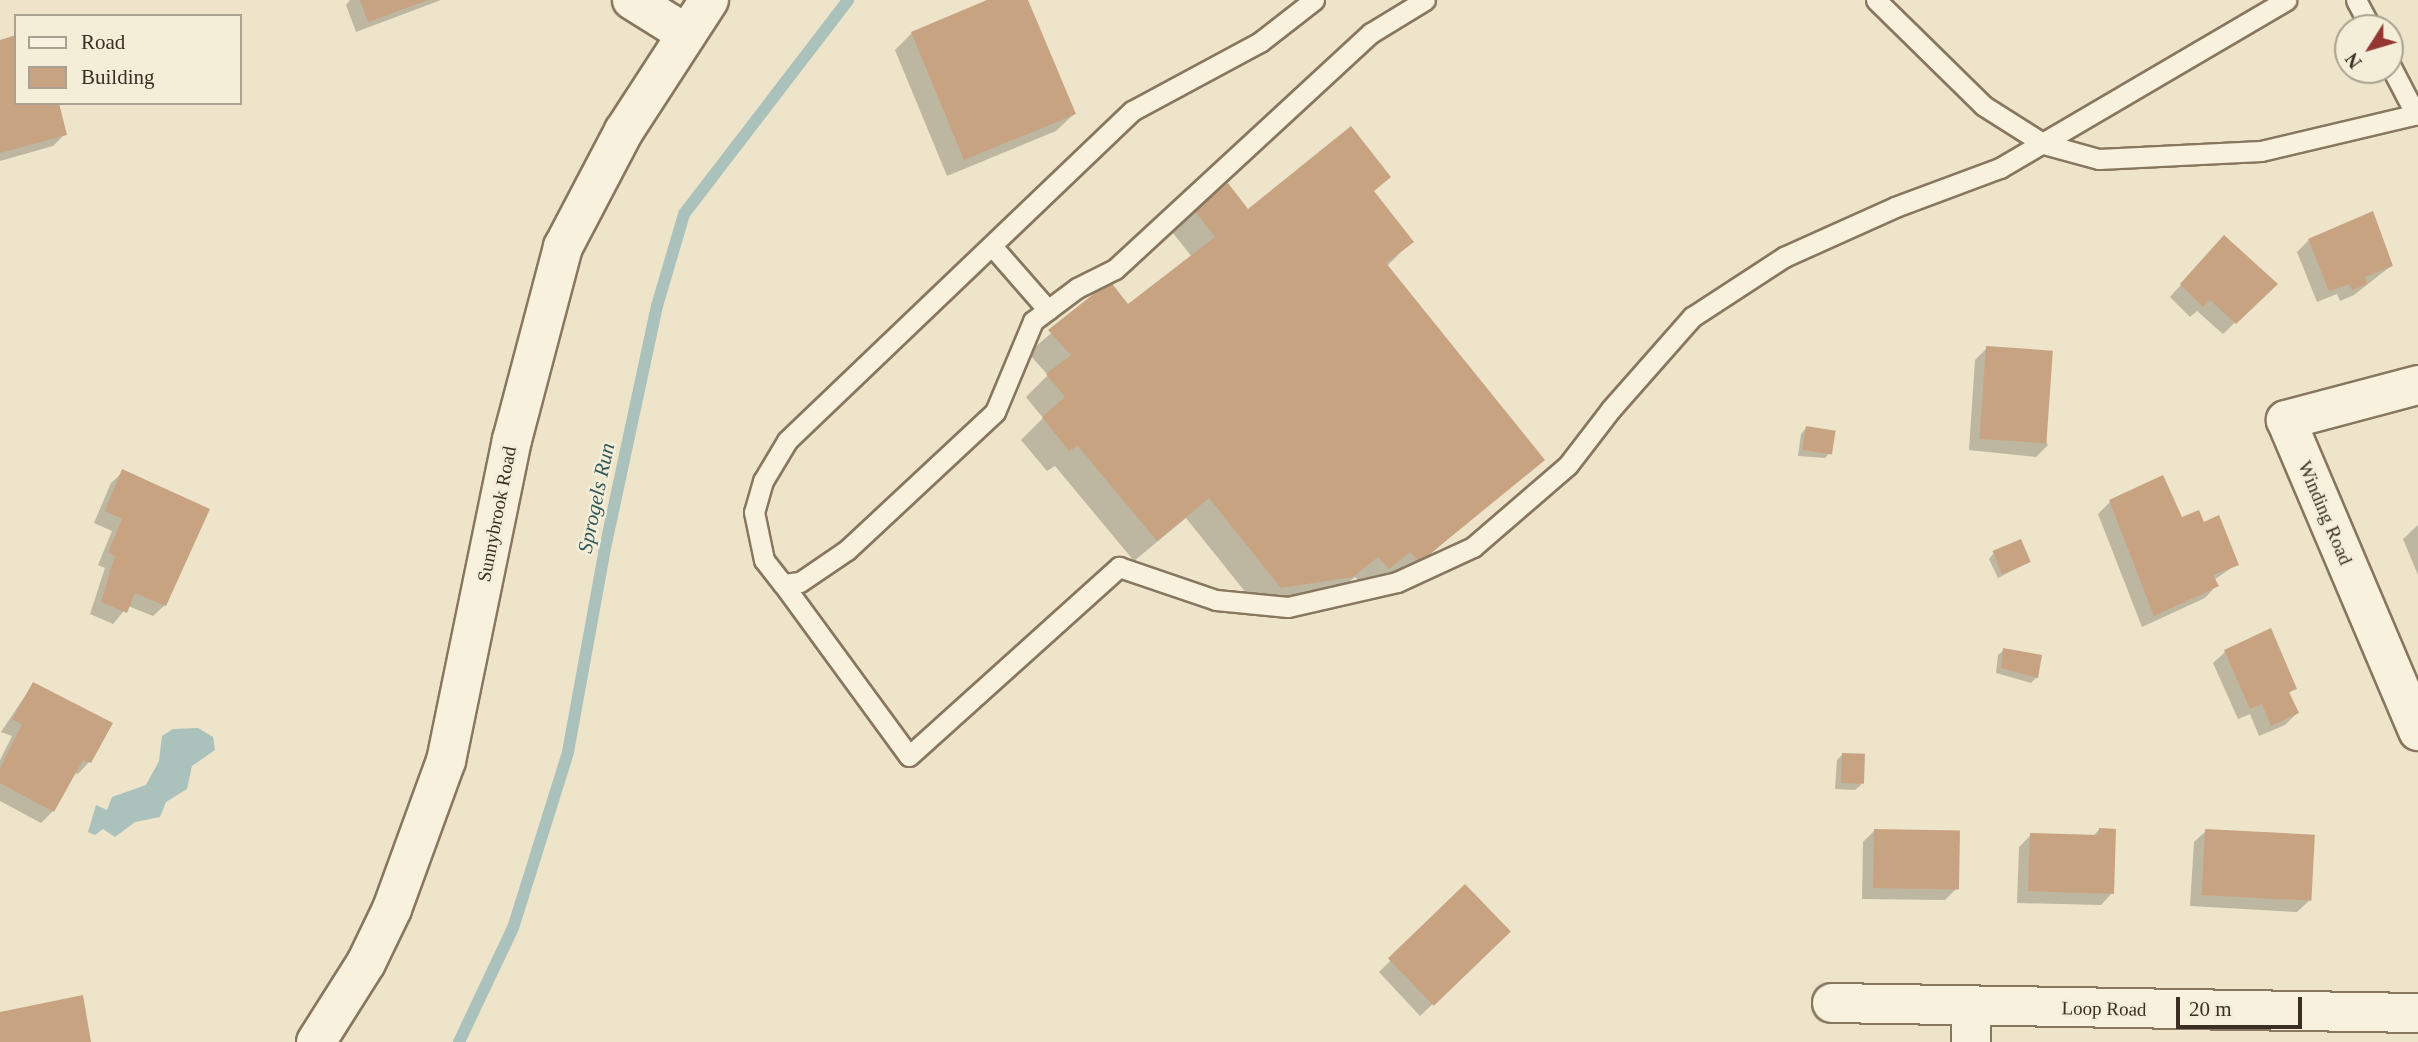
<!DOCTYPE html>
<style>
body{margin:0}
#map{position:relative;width:2418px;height:1042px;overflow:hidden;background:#ede4ca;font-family:Georgia,serif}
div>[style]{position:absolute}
.water>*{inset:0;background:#aac1bc}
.shadow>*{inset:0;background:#0003}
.stream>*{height:12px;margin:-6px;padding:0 6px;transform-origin:6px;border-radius:6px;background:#aac1bc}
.building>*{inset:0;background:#c8a382;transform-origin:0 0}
.roads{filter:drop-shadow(2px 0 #88775f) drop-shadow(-2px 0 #88775f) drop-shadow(0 2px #88775f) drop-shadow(0 -2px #88775f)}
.lane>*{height:19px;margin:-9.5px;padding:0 9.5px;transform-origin:9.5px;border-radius:9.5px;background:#f7f1dd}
.street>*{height:38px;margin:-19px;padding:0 19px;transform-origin:19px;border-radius:19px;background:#f7f1dd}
span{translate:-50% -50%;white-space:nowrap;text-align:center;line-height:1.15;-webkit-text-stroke:5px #f4eed9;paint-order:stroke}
.street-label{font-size:19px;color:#3a2f22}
.water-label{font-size:21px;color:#325958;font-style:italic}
.legend{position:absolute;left:14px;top:14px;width:228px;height:91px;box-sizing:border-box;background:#f4eed9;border:2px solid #aaa290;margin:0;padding:9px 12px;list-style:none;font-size:21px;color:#3a2f22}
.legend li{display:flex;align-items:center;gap:14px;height:35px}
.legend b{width:35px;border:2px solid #aaa290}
.north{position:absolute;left:2334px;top:14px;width:70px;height:70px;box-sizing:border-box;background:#f4eed9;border:2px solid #aaa290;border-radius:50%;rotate:233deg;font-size:19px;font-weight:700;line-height:28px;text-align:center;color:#3a2f22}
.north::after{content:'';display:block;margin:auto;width:24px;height:32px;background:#943733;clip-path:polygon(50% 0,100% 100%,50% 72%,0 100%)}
.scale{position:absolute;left:2176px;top:997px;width:126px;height:32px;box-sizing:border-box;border:4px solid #3a2f22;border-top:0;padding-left:9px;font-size:21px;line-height:24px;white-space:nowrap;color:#3a2f22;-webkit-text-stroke:5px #f4eed9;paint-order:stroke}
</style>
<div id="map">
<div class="water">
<div style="clip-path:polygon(198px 728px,213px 737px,215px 750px,192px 766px,187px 789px,166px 802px,160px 817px,135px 822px,115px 837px,103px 829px,95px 835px,88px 832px,96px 805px,107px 810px,112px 797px,146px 785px,159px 761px,162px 736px,173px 729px)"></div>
</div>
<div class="shadow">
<div style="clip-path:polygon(350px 0,441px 0,356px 32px,346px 5px)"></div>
<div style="clip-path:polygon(992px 0,1026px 0,1074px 114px,1056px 131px,947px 176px,895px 50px,912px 33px)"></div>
<div style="clip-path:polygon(0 42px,16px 103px,65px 134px,53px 146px,0 161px)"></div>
<div style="clip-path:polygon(1372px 192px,1411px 242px,1387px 266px,1542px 460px,1397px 582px,1388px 572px,1366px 589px,1355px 577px,1330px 598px,1259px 609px,1186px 518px,1134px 561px,1055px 466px,1047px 471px,1021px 440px,1043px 418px,1026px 397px,1048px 375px,1028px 353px,1110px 283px,1128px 307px,1192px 257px,1173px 233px,1195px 211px,1248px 211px)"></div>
<div style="clip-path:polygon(2309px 240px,2391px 266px,2354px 295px,2340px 301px,2337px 294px,2317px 302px,2297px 252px)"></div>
<div style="clip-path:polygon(2212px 250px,2275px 284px,2223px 334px,2197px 311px,2190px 317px,2170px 297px)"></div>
<div style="clip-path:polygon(1987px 348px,2048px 445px,2036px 457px,1969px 450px,1975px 360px)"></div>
<div style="clip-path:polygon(1806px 428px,1830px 452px,1825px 458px,1798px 456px,1801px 434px)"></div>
<div style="clip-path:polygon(123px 472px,165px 605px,153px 616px,128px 606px,113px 624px,90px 614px,105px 568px,98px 565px,112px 531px,94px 523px,111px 483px)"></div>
<div style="clip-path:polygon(2110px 502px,2203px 525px,2237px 564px,2214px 580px,2216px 586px,2205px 598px,2142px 627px,2098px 514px)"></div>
<div style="clip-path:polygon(2418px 525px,2418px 575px,2403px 539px)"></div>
<div style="clip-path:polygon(1994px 553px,2029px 562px,1998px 578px,1989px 559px)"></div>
<div style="clip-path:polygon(2004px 650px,2037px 677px,2031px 683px,1996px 673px,1998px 655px)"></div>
<div style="clip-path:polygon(2225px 652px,2295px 688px,2288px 694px,2297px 713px,2285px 725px,2259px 736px,2250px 714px,2238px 719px,2213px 663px)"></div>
<div style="clip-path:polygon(33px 684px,89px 762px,78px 774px,74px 772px,53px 811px,41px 823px,0 801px,0 760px,12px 736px,1px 732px)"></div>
<div style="clip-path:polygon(1843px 754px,1861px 785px,1855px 790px,1835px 789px,1837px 760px)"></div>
<div style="clip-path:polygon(1875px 830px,1957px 888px,1945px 900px,1862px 899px,1863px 842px)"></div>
<div style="clip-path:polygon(2099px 830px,2112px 893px,2101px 905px,2017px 903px,2019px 847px,2031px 835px,2092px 837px)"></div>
<div style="clip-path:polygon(2206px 831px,2309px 901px,2297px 912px,2190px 906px,2194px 842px)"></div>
<div style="clip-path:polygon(1465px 887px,1497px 943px,1420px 1016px,1379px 972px)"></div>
</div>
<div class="stream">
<div style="left:459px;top:1042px;width:126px;rotate:-64.7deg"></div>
<div style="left:513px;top:928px;width:184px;rotate:-72.6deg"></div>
<div style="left:568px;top:752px;width:202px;rotate:-79.7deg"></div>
<div style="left:604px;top:553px;width:253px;rotate:-77.9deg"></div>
<div style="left:657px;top:306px;width:96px;rotate:-73.6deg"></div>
<div style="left:684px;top:214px;width:270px;rotate:-52.5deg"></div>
</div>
<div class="building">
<div style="clip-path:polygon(360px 0,428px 0,368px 22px)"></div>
<div style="clip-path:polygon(987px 0,1028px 0,1076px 114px,964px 160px,911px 32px)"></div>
<div style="clip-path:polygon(16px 35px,16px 103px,59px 103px,67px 135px,0 153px,0 40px)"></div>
<div style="clip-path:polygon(1351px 126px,1391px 177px,1374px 191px,1414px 242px,1386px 263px,1545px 460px,1420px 562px,1410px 552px,1389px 569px,1378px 557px,1353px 577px,1281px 588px,1209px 498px,1157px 541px,1078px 446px,1069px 451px,1042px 417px,1065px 397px,1046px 374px,1071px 355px,1048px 330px,1110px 281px,1128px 304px,1215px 237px,1194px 210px,1228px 183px,1248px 209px)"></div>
<div style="clip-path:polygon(2373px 211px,2393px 266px,2365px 277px,2367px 284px,2352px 290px,2349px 284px,2329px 291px,2308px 239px)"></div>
<div style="clip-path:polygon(2224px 235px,2278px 284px,2236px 324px,2210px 300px,2203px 307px,2180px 284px)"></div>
<div style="left:1986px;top:346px;width:67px;height:93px;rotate:4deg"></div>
<div style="left:1806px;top:426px;width:30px;height:24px;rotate:9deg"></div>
<div style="clip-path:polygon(122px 469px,210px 509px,166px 606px,135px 593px,127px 613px,101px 602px,115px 556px,108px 553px,122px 519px,105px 511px)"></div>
<div style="clip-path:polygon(2163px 475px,2182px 517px,2199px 510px,2204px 522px,2219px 515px,2239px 565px,2213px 575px,2219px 586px,2154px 616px,2109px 500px)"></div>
<div style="left:2021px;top:539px;width:25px;height:31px;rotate:67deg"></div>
<div style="clip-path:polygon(2271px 628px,2297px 689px,2289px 692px,2299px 713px,2271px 726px,2262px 704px,2250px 709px,2224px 650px)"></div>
<div style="clip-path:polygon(2003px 648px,2042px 655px,2038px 678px,2001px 668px)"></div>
<div style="clip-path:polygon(33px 682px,113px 723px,91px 763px,83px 760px,54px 812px,0 783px,0 769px,22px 724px,12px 720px)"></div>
<div style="left:1842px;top:753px;width:23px;height:30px;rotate:2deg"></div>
<div style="clip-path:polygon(2099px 828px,2116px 829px,2114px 894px,2028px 891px,2030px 833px,2098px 835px)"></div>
<div style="left:1874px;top:829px;width:86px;height:59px;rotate:1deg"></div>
<div style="left:2205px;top:829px;width:110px;height:66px;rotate:3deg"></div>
<div style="left:1465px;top:884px;width:66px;height:107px;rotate:46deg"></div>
<div style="clip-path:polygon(83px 995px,91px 1042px,0 1042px,0 1012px)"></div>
</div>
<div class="roads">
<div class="lane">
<div style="left:1314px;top:0;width:68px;rotate:142.1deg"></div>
<div style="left:1260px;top:42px;width:145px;rotate:151.7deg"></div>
<div style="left:1132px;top:111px;width:477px;rotate:136.3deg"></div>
<div style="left:787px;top:441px;width:47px;rotate:121deg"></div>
<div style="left:763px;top:481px;width:32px;rotate:106deg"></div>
<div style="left:754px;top:512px;width:49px;rotate:78.2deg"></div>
<div style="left:764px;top:560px;width:31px;rotate:52deg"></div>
<div style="left:783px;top:584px;width:17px;rotate:-7deg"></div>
<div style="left:800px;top:582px;width:57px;rotate:-34.2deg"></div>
<div style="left:847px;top:550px;width:202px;rotate:-43deg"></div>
<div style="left:995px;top:412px;width:99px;rotate:-67.3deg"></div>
<div style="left:1033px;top:321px;width:55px;rotate:-36.9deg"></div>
<div style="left:1077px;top:288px;width:42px;rotate:-26.6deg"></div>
<div style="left:1115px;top:269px;width:348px;rotate:-42.7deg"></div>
<div style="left:1371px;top:33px;width:63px;rotate:-31.4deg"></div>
<div style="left:1876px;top:0;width:151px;rotate:44.5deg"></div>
<div style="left:1984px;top:106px;width:71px;rotate:32.3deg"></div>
<div style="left:2044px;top:144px;width:57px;rotate:15.3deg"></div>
<div style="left:2099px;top:159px;width:162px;rotate:-2.8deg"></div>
<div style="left:2261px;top:151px;width:161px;rotate:-13.3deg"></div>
<div style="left:2356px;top:0;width:32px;rotate:62deg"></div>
<div style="left:2390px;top:65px;width:56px;rotate:62.5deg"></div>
<div style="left:992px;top:246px;width:85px;rotate:48.8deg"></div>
<div style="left:783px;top:584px;width:213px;rotate:53.8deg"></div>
<div style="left:909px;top:756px;width:283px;rotate:-42deg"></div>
<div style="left:1119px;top:567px;width:102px;rotate:18.8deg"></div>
<div style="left:1216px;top:600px;width:72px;rotate:5.6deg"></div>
<div style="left:1288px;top:607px;width:112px;rotate:-12.9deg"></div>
<div style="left:1397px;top:582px;width:84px;rotate:-24.7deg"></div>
<div style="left:1473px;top:547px;width:125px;rotate:-40.8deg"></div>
<div style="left:1568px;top:465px;width:71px;rotate:-52.5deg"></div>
<div style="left:1611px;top:409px;width:123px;rotate:-48.6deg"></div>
<div style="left:1692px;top:317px;width:110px;rotate:-33.1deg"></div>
<div style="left:1784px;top:257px;width:122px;rotate:-24.2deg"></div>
<div style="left:1895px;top:207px;width:112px;rotate:-20.4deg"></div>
<div style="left:2000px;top:168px;width:332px;rotate:-30.4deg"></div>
</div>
<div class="street">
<div style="left:632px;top:0;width:62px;rotate:31.9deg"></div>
<div style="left:2418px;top:385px;width:137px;rotate:165.1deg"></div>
<div style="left:2286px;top:420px;width:338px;rotate:67deg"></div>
<div style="left:1832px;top:1003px;width:586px;rotate:0.98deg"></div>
<div style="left:316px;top:1042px;width:93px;rotate:-57.7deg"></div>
<div style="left:366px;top:963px;width:60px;rotate:-64.3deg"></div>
<div style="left:392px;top:909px;width:158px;rotate:-70deg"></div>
<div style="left:446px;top:761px;width:328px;rotate:-78.4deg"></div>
<div style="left:512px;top:440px;width:200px;rotate:-75.2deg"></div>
<div style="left:563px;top:247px;width:131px;rotate:-62.3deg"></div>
<div style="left:624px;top:131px;width:156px;rotate:-57deg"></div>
<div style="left:1971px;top:1042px;width:34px;rotate:-90deg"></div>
</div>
</div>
<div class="street-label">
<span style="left:2325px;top:513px;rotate:67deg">Winding Road</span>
<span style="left:497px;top:514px;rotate:-79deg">Sunnybrook Road</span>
<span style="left:2104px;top:1009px;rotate:1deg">Loop Road</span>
</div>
<div class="water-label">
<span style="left:596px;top:498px;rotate:-78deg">Sprogels Run</span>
</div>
<ul class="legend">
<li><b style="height:9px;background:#f7f1dd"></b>Road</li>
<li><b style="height:19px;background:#c8a382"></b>Building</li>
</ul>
<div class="north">N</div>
<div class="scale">20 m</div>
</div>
